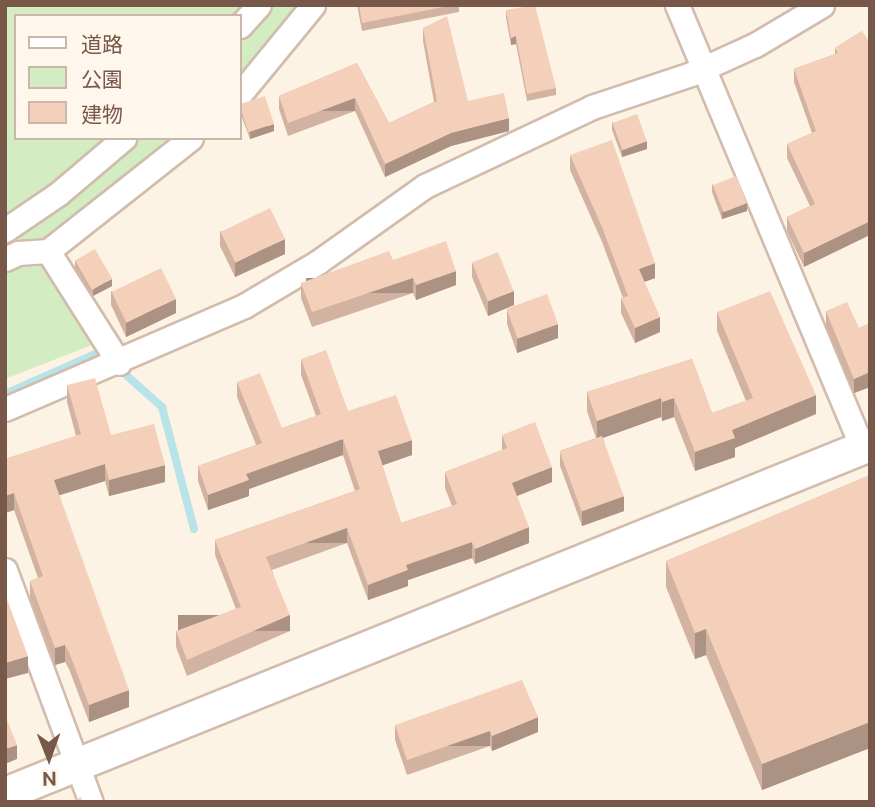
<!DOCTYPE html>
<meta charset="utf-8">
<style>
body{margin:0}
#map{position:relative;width:875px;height:807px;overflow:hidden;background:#fdf3e5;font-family:"Public Sans","Noto Sans JP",sans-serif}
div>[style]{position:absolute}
.green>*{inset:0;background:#d4ecc2}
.stream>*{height:8px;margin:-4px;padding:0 4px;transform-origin:4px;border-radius:4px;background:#b8e3e8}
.roads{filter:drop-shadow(2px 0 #d2bcad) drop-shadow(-2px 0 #d2bcad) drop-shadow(0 2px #d2bcad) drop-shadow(0 -2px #d2bcad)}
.street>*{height:23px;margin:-11.5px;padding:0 11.5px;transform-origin:11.5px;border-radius:11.5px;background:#fff}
.secondary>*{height:32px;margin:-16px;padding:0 16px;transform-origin:16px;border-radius:16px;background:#fff}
.wall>*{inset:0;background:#d2b3a1}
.shaded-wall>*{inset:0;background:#ab9283;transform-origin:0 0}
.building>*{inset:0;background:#f4d0bb;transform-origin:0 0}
span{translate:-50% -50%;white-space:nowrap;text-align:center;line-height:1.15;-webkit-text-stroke:6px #fff7ec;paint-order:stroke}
.frame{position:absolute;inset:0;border:7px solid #785848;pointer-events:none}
.legend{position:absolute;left:14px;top:14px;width:228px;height:126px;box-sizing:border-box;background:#fff7ec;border:2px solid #c9b7aa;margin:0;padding:9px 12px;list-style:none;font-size:21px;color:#785848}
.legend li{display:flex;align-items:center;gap:14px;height:35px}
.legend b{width:35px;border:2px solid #c9b7aa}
.north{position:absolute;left:14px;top:723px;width:70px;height:70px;-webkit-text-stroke:5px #fff7ec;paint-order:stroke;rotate:179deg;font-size:19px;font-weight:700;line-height:28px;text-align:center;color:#785848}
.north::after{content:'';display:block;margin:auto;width:24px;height:32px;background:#785848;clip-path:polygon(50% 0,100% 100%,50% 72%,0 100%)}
</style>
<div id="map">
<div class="green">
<div style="clip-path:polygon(5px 5px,316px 5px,240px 75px,240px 16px,16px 16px,16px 138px,171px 138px,48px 251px,92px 345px,5px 379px)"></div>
</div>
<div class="stream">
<div style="left:116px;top:366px;width:62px;rotate:41.7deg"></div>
<div style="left:162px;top:407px;width:126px;rotate:75.3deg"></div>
<div style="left:5px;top:394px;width:104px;rotate:-23.9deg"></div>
<div style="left:100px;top:352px;width:8px;rotate:45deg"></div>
</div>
<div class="roads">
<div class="street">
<div style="left:677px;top:5px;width:480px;rotate:67.3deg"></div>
<div style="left:240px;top:26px;width:28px;rotate:-48deg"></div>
<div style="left:240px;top:94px;width:115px;rotate:-50.6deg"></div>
<div style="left:5px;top:230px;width:64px;rotate:-34.2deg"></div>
<div style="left:58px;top:194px;width:87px;rotate:-40.3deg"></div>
<div style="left:5px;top:259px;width:14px;rotate:-25deg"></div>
<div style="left:18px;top:253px;width:30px;rotate:-4deg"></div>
<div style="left:119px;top:363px;width:133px;rotate:-122.4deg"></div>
<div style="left:48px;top:251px;width:182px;rotate:-38.3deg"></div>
<div style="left:5px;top:409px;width:260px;rotate:-23.3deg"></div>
<div style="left:244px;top:306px;width:86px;rotate:-30.7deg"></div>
<div style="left:318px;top:262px;width:131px;rotate:-35.4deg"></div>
<div style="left:425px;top:186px;width:185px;rotate:-25.3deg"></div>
<div style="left:592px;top:107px;width:104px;rotate:-18.4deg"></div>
<div style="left:691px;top:74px;width:70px;rotate:-24.4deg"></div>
<div style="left:755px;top:45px;width:78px;rotate:-30.8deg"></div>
<div style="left:5px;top:570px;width:247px;rotate:69.7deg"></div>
</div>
<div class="secondary">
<div style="left:5px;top:794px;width:933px;rotate:-21.97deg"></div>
</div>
</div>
<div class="wall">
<div style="clip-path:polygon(357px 5px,459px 5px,459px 12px,362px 31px)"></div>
<div style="clip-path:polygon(506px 10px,556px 88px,556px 95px,527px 101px,516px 44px,511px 45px,506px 18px)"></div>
<div style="clip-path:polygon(423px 28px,468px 101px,509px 131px,451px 146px,385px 177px,355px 111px,288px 136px,279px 109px,279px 96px,357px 63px,389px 123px,434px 102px,423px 41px)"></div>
<div style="clip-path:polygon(862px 31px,804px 267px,787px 231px,787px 217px,810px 206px,787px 158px,787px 144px,812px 133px,794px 82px,794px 69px,835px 54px,835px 48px)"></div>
<div style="clip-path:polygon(240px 105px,274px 131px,250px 139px,240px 112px)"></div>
<div style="clip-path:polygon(612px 122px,647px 149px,622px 157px,612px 130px)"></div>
<div style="clip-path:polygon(570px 155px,655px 278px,644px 282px,660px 332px,635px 343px,621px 313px,621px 298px,623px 298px,602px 242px,570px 170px)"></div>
<div style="clip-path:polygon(712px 184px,747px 211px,722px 219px,712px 192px)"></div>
<div style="clip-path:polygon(220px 231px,285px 254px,235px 277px,220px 246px)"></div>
<div style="clip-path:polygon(75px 260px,112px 286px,93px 296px,75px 268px)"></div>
<div style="clip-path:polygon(393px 260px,456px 285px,416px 300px,413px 293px,312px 327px,301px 298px,301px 283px)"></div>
<div style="clip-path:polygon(472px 263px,514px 305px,488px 316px,472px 277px)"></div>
<div style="clip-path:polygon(111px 291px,176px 313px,126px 337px,111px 305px)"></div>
<div style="clip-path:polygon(507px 309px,558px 338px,517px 353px,507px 324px)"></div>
<div style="clip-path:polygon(826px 311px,859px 328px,870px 323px,870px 387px,854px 393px,826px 326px)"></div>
<div style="clip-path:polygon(717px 312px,816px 414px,735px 448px,735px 457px,695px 471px,674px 417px,662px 421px,661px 417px,603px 438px,624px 511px,582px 526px,560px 466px,560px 451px,596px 438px,587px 411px,587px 392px,692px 359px,712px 413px,746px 401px,717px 331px)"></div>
<div style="clip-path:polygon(301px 359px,348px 411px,412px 455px,382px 465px,401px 523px,452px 506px,445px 488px,445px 472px,502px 450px,502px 435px,552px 482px,517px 496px,529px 543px,475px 564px,472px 558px,408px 580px,408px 586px,368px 600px,347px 543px,272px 570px,290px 631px,187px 676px,176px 647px,176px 631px,236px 609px,215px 555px,215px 540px,355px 491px,343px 455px,249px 489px,249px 496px,208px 510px,198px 481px,198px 466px,256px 445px,237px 397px,237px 382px,282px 428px,316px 416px,301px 375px)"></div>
<div style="clip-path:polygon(67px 385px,111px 435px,165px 482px,109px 496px,105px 481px,59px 495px,129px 707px,89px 722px,69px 669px,65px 662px,55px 665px,30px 598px,30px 581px,38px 578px,14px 510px,5px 513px,5px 459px,76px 436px,67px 402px)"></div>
<div style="clip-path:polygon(870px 475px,870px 748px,762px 790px,706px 655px,695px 659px,666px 587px,666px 561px)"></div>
<div style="clip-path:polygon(395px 725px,538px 732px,492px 751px,490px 746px,407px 775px,395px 740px)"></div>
</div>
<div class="shaded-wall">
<div style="clip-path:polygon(516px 36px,516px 44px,511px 45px,511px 38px)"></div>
<div style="left:355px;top:98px;width:13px;height:72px;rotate:90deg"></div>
<div style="clip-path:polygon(509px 118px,509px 131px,451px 146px,385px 177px,385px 164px,451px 133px)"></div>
<div style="clip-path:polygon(274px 124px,274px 131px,250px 139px,250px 132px)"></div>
<div style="clip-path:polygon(647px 141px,647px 149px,622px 157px,622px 149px)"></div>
<div style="clip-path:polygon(747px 203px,747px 211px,722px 219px,722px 212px)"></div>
<div style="clip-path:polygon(870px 221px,870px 235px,804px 267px,804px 253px)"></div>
<div style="clip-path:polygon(285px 239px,285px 254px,235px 277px,235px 262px)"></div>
<div style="clip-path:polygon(655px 263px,655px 278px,639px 284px,639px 269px)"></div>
<div style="clip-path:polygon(456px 271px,456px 285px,416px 300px,416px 285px)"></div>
<div style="left:413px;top:278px;width:15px;height:107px;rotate:90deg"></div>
<div style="clip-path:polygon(112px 279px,112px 286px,93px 296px,93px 289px)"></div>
<div style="clip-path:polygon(514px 291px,514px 305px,488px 316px,488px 301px)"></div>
<div style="clip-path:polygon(176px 299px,176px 313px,126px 337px,126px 322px)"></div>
<div style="clip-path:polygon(660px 317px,660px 332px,635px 343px,635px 328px)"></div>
<div style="clip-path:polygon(558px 324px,558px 338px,517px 353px,517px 338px)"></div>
<div style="clip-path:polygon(870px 372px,870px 387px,854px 393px,854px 379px)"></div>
<div style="clip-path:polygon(816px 395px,816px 414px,735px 448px,735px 457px,695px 471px,695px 452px,732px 430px)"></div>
<div style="clip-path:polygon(661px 398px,661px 417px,597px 440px,597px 421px)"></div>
<div style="clip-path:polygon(674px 398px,674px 417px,662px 421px,662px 402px)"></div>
<div style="clip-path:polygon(343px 439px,343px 455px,249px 489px,249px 496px,208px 510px,208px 495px,246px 474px)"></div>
<div style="clip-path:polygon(412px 440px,412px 455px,378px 467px,378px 451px)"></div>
<div style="clip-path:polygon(105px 464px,105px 481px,54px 497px,54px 480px)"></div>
<div style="clip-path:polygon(165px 465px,165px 482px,109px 496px,109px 480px)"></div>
<div style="clip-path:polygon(552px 467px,552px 482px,512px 498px,512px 483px)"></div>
<div style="clip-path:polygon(14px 493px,14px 510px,5px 513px,5px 496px)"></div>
<div style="clip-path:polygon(624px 496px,624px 511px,582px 526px,582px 511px)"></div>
<div style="clip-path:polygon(529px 527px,529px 543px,475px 564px,475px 549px)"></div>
<div style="left:347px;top:528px;width:15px;height:86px;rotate:90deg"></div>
<div style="clip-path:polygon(472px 542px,472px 558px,408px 580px,408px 586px,368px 600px,368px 585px,406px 565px)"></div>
<div style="left:290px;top:615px;width:16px;height:112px;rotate:90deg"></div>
<div style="clip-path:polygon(706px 629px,706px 655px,695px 659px,695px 633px)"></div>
<div style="clip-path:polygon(65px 645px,65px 662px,55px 665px,55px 648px)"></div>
<div style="clip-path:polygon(28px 656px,28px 673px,5px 679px,5px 663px)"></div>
<div style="clip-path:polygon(129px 690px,129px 707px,89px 722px,89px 705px)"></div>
<div style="clip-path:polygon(538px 717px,538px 732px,492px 751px,492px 736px)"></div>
<div style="clip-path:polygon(870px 722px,870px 748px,762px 790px,762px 764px)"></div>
<div style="left:490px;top:731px;width:15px;height:88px;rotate:90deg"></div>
<div style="clip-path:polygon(17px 745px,17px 759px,5px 764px,5px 749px)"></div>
</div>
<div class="building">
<div style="clip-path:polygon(359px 5px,454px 5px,362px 23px)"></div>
<div style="clip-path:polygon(535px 5px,556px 88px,527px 94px,516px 36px,511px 38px,506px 10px)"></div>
<div style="clip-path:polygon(447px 16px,468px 101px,504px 93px,509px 118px,451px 133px,385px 164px,355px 98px,288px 123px,279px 96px,357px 63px,389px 123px,437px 101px,423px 28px)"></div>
<div style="clip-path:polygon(862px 31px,870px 43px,870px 221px,804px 253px,787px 217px,815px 204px,787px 144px,816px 131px,794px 69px,838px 53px,835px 48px)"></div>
<div style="left:265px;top:96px;width:29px;height:27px;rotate:72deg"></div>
<div style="left:637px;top:114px;width:29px;height:26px;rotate:70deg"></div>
<div style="clip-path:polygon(612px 140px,655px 263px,639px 269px,660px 317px,635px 328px,621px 298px,628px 296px,602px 227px,570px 155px)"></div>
<div style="left:736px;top:176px;width:29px;height:25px;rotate:68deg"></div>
<div style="left:270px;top:208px;width:34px;height:55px;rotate:64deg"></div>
<div style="clip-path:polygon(446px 241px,456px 271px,416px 285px,413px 278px,312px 312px,301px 283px,389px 251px,393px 260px)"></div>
<div style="left:95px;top:249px;width:34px;height:23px;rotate:60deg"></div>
<div style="left:498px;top:252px;width:42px;height:28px;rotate:68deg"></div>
<div style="left:161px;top:268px;width:34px;height:55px;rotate:64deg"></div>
<div style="clip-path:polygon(770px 291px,816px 395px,732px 430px,735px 438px,695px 452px,674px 398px,662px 402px,661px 398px,597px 421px,587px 392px,692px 359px,712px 413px,753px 398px,717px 312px)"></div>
<div style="left:547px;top:294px;width:32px;height:43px;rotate:70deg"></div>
<div style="clip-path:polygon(847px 302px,859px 328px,870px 323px,870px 372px,854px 379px,826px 311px)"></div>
<div style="clip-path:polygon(326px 350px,348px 411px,396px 395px,412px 440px,378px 451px,401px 523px,457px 504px,445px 472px,507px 448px,502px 435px,535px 422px,552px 467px,512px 483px,529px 527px,475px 549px,472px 542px,406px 565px,408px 570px,368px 585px,347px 528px,266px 557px,290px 615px,187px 660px,176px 631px,241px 607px,215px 540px,360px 489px,343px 439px,246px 474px,249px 480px,208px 495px,198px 466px,262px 443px,237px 382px,260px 373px,282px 428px,321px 414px,301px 359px)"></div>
<div style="clip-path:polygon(95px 378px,111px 435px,154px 424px,165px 465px,109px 480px,105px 464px,54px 480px,129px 690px,89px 705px,69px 652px,65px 645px,55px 648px,30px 581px,43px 576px,14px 493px,5px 496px,5px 459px,81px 434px,67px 385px)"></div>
<div style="left:602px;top:436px;width:64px;height:45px;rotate:70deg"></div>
<div style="clip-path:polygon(870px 475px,870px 722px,762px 764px,706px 629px,695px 633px,666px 561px)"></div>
<div style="clip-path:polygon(5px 594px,28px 656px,5px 663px)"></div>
<div style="clip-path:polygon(522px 680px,538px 717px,492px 736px,490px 731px,407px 760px,395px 725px)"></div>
<div style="clip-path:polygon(5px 715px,17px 745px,5px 749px)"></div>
<div style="clip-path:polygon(81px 797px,82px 802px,70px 802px)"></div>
</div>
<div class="frame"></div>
<ul class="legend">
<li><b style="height:9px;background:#fff"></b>道路</li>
<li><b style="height:19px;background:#d4ecc2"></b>公園</li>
<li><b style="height:19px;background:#f4d0bb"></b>建物</li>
</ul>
<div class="north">N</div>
</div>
